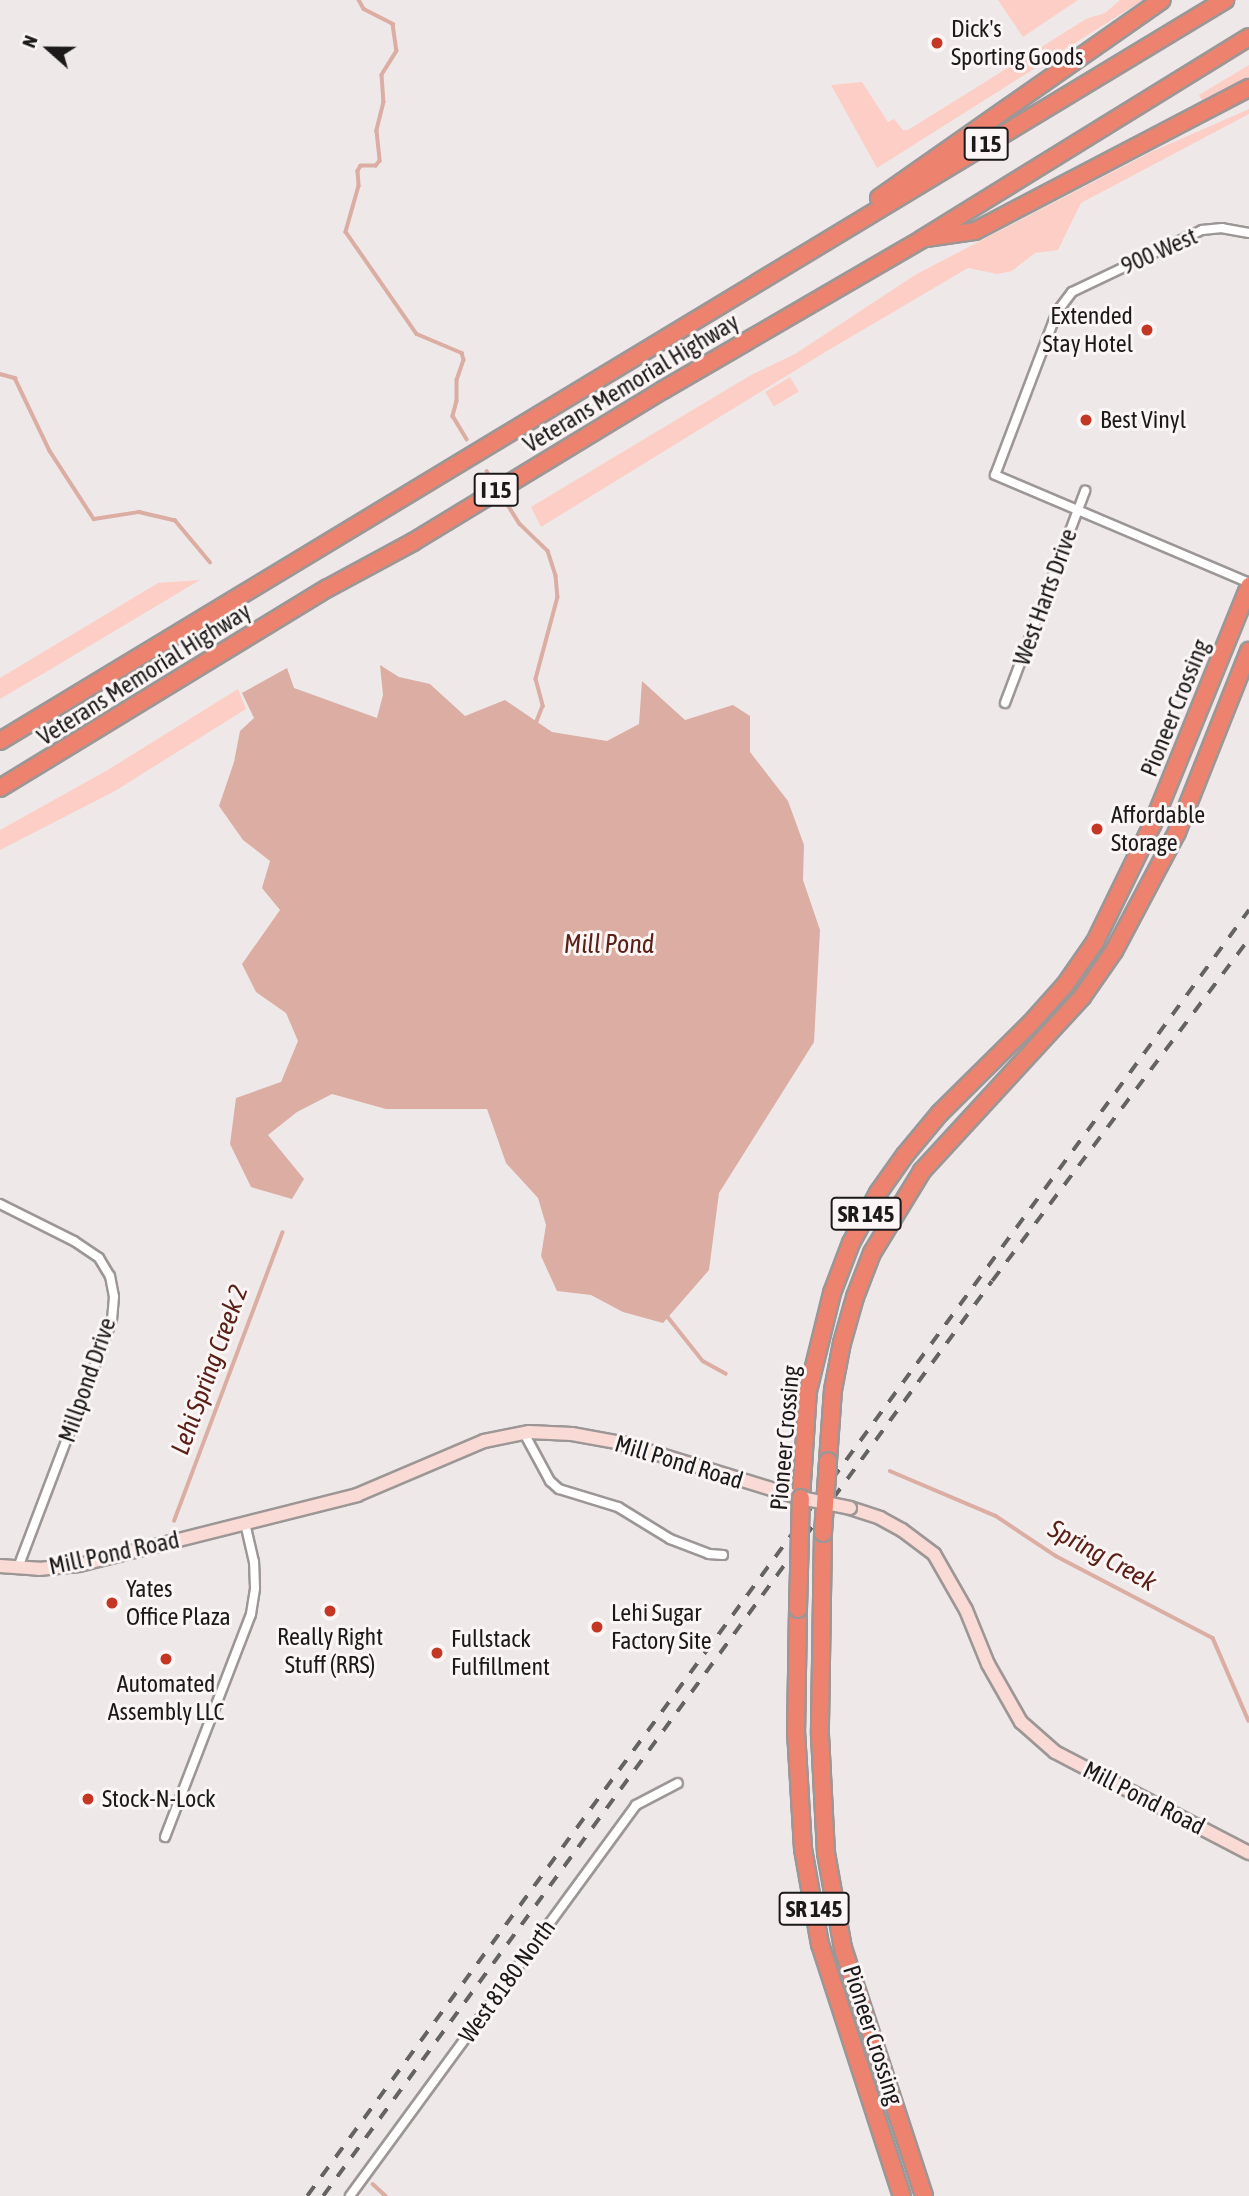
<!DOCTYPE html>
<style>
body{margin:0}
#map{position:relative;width:1249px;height:2196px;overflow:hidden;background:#eee9e8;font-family:"Asap Condensed",sans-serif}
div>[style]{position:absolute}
.green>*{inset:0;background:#fdcec5;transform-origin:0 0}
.water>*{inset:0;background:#dbada3}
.stream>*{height:3.5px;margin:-1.75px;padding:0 1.75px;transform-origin:1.75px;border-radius:1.75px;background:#dbada3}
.roads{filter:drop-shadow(2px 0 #9c9796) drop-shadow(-2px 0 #9c9796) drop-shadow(0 2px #9c9796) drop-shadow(0 -2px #9c9796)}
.street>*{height:8px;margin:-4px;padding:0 4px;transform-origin:4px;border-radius:4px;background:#fff}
.secondary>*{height:12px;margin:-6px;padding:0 6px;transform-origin:6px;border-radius:6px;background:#fadad4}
.highway>*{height:16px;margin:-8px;padding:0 8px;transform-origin:8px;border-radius:8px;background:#ed826f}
.rail>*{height:3.5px;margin-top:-1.75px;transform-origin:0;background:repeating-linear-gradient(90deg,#656262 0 12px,transparent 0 24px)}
.bridges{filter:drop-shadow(2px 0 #9c9796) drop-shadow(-2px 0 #9c9796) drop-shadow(0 2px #9c9796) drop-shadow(0 -2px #9c9796)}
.secondary-bridge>*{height:12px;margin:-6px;padding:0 6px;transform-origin:6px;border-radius:6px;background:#fadad4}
.highway-bridge>*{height:16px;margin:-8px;padding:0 8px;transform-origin:8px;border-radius:8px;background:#ed826f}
.dots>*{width:19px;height:19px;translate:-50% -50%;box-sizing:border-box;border:4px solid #fbf6f5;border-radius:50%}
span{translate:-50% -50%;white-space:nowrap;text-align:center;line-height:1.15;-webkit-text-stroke:6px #fbf6f5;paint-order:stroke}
.shield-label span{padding:2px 5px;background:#fbf6f5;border:2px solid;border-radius:5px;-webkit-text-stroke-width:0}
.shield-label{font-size:23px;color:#1b1919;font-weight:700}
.poi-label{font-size:24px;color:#1b1919}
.left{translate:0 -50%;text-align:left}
.right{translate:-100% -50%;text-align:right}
.street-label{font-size:24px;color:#1b1919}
.water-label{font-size:26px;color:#5a2017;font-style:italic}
.north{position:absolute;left:14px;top:14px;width:70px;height:70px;-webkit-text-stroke:5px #fbf6f5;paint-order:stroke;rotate:291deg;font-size:19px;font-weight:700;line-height:28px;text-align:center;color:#1b1919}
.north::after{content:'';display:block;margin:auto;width:24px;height:32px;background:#1b1919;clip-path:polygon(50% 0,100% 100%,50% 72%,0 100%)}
</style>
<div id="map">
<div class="green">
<div style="clip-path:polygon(998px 0,1078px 0,1023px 37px)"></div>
<div style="clip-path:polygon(1120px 0,1143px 0,877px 168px,831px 85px,862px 82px,888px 122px,894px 119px,903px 130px,908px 130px,1086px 19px,1105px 13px)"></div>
<div style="clip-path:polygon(1249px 65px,1249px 77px,1202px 101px,1199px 95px)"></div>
<div style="clip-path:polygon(1249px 109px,1249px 114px,1081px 203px,1058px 250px,1035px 253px,1012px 271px,997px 274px,968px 268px,827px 351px,541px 527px,531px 507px,751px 375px,795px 354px,915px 275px,1151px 152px)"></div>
<div style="left:790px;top:377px;width:17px;height:29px;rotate:59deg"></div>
<div style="clip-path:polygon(200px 580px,51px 669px,0 699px,0 678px,158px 583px)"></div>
<div style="clip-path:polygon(238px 689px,246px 709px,115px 791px,0 850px,0 830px,106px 771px)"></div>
</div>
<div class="water">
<div style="clip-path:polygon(380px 665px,399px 677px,430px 684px,465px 716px,505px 700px,552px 732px,607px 741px,639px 724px,642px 681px,685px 720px,733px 705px,750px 716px,750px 752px,788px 801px,804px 845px,803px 880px,820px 930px,814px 1042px,719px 1193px,709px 1270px,663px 1323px,623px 1312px,591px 1295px,557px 1291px,541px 1256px,546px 1225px,538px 1198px,506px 1163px,487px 1109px,386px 1109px,332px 1094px,297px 1112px,268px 1135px,304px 1179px,292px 1199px,251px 1187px,230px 1144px,236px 1098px,281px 1082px,298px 1041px,286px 1013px,256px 992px,242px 964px,280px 910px,262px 888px,270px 861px,243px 840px,219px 806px,234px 762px,240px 731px,254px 718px,242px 693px,287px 668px,294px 688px,377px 718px,383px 695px)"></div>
</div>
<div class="stream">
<div style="left:359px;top:0;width:10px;rotate:61deg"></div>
<div style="left:364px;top:9px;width:33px;rotate:27deg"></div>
<div style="left:393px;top:24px;width:27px;rotate:82deg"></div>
<div style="left:397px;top:51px;width:28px;rotate:122deg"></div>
<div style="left:382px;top:75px;width:27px;rotate:86deg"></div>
<div style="left:384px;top:102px;width:30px;rotate:104deg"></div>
<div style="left:377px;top:131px;width:30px;rotate:84deg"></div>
<div style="left:380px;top:161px;width:6px;rotate:129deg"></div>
<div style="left:376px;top:166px;width:15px;rotate:180deg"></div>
<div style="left:361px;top:166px;width:6px;rotate:121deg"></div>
<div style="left:358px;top:171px;width:15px;rotate:86deg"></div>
<div style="left:359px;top:186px;width:48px;rotate:105.8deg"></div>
<div style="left:346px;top:232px;width:124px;rotate:55.2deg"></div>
<div style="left:417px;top:334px;width:49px;rotate:22.9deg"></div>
<div style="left:462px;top:353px;width:7px;rotate:74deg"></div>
<div style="left:464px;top:360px;width:21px;rotate:109deg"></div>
<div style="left:457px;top:380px;width:21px;rotate:90deg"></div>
<div style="left:457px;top:401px;width:16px;rotate:105deg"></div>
<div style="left:453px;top:416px;width:27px;rotate:59deg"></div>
<div style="left:0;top:374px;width:16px;rotate:15deg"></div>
<div style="left:15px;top:378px;width:81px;rotate:64.4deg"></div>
<div style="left:50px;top:451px;width:81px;rotate:57.1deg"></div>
<div style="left:94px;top:519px;width:46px;rotate:-8.8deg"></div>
<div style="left:139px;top:512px;width:37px;rotate:13deg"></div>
<div style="left:175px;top:520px;width:55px;rotate:50.2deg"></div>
<div style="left:487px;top:471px;width:2px;rotate:63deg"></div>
<div style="left:508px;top:505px;width:22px;rotate:58deg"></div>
<div style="left:520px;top:524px;width:39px;rotate:44deg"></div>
<div style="left:548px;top:551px;width:26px;rotate:72deg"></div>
<div style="left:556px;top:576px;width:21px;rotate:85deg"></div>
<div style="left:558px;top:597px;width:85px;rotate:105deg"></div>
<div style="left:536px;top:679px;width:28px;rotate:75deg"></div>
<div style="left:543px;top:706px;width:17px;rotate:111deg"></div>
<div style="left:668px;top:1317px;width:56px;rotate:51.5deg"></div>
<div style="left:703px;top:1361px;width:26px;rotate:29deg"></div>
<div style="left:890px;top:1471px;width:115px;rotate:23deg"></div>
<div style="left:996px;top:1516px;width:72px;rotate:33.7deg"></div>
<div style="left:1056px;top:1556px;width:177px;rotate:27.6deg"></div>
<div style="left:1213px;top:1638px;width:90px;rotate:66.6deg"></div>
<div style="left:174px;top:1521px;width:308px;rotate:-69.4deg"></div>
<div style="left:373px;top:2184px;width:18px;rotate:43deg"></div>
</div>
<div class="roads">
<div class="street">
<div style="left:1249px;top:233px;width:27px;rotate:-170deg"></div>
<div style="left:1222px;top:228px;width:20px;rotate:174deg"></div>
<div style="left:1202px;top:230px;width:144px;rotate:154.5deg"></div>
<div style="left:1072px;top:292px;width:25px;rotate:127deg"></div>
<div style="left:1057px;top:312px;width:174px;rotate:110.8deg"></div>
<div style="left:995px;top:475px;width:276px;rotate:23deg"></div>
<div style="left:1005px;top:703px;width:227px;rotate:-69.3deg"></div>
<div style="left:0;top:1204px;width:83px;rotate:26.6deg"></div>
<div style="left:74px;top:1241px;width:30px;rotate:34deg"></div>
<div style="left:99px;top:1258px;width:21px;rotate:59deg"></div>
<div style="left:110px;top:1276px;width:21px;rotate:79deg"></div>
<div style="left:114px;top:1297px;width:23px;rotate:95deg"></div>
<div style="left:112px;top:1320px;width:265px;rotate:110.8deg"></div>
<div style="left:524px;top:1433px;width:55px;rotate:61.6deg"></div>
<div style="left:550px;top:1481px;width:12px;rotate:42deg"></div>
<div style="left:559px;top:1489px;width:62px;rotate:17deg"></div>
<div style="left:618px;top:1507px;width:61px;rotate:31.6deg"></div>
<div style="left:670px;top:1539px;width:42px;rotate:21deg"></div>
<div style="left:709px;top:1554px;width:14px;rotate:4deg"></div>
<div style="left:165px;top:1837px;width:239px;rotate:-68.9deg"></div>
<div style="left:251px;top:1614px;width:26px;rotate:-81deg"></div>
<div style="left:255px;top:1588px;width:26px;rotate:-92deg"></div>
<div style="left:254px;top:1562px;width:40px;rotate:-103deg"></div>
<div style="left:350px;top:2196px;width:484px;rotate:-53.8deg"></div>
<div style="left:636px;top:1805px;width:47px;rotate:-27.6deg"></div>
</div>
<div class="secondary">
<div style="left:850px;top:1508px;width:32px;rotate:18deg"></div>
<div style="left:880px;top:1518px;width:25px;rotate:29deg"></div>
<div style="left:902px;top:1530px;width:40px;rotate:37deg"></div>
<div style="left:934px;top:1554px;width:64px;rotate:60.3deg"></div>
<div style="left:966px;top:1610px;width:58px;rotate:67.8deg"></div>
<div style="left:988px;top:1664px;width:67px;rotate:60.4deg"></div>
<div style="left:1021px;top:1722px;width:45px;rotate:41.4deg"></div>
<div style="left:1055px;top:1752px;width:219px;rotate:27.5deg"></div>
<div style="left:0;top:1566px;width:39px;rotate:4deg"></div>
<div style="left:39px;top:1569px;width:40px;rotate:-5.7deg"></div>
<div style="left:79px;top:1565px;width:287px;rotate:-14.1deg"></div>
<div style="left:357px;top:1495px;width:138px;rotate:-23deg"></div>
<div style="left:484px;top:1441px;width:46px;rotate:-11.3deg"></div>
<div style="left:529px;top:1432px;width:43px;rotate:2.7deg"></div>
<div style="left:572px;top:1434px;width:51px;rotate:10.2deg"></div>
<div style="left:622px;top:1443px;width:187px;rotate:17.1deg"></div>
</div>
<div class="highway">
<div style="left:879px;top:198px;width:345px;rotate:-35deg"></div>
<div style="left:926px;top:238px;width:49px;rotate:-8.1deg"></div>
<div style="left:975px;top:231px;width:309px;rotate:-27.6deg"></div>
<div style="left:0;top:741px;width:1432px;rotate:-31.17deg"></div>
<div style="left:0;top:788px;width:384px;rotate:-31.4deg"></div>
<div style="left:328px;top:588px;width:97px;rotate:-28.4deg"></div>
<div style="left:413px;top:542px;width:293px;rotate:-31.3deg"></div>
<div style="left:663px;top:390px;width:300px;rotate:-30.2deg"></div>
<div style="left:922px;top:239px;width:384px;rotate:-31.7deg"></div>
<div style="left:828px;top:1461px;width:71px;rotate:-86deg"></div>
<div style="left:833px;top:1390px;width:48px;rotate:-79.2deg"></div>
<div style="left:842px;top:1343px;width:48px;rotate:-74.2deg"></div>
<div style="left:855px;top:1297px;width:47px;rotate:-68.9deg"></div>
<div style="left:872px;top:1253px;width:96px;rotate:-58.6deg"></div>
<div style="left:922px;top:1171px;width:236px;rotate:-47.4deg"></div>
<div style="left:1082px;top:997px;width:56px;rotate:-55.2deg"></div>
<div style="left:1114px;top:951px;width:135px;rotate:-62.1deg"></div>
<div style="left:1177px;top:832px;width:195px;rotate:-68.3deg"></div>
<div style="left:801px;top:1498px;width:107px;rotate:-86.3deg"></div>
<div style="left:808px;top:1391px;width:101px;rotate:-76.2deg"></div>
<div style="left:832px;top:1293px;width:53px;rotate:-69.2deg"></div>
<div style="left:851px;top:1243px;width:57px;rotate:-61.6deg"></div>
<div style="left:878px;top:1193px;width:47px;rotate:-54.6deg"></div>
<div style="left:905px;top:1155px;width:55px;rotate:-50.2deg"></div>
<div style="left:940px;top:1113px;width:127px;rotate:-44.7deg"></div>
<div style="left:1030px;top:1024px;width:52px;rotate:-48.1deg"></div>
<div style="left:1065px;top:985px;width:52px;rotate:-55.1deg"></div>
<div style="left:1095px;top:942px;width:132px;rotate:-64deg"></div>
<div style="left:1153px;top:823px;width:256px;rotate:-67.9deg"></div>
<div style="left:823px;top:1533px;width:202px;rotate:90.9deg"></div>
<div style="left:820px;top:1735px;width:118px;rotate:87.1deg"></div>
<div style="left:826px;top:1853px;width:97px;rotate:79.9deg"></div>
<div style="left:843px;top:1948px;width:261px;rotate:71.9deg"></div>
<div style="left:798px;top:1609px;width:122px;rotate:90.9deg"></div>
<div style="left:796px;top:1731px;width:118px;rotate:86.6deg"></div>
<div style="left:803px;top:1849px;width:97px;rotate:79.9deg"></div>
<div style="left:820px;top:1944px;width:265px;rotate:72deg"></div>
</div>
</div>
<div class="rail">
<div style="left:307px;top:2196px;width:1594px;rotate:-53.78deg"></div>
<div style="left:323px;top:2196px;width:1133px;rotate:-53.83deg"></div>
<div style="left:992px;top:1281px;width:428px;rotate:-53.1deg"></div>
</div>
<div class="bridges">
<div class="secondary-bridge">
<div style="left:801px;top:1498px;width:50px;rotate:11.5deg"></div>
</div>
<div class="highway-bridge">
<div style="left:823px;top:1533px;width:72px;rotate:-86deg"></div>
<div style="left:798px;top:1609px;width:111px;rotate:-88.5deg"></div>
</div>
</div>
<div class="dots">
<div style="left:937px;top:43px;background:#c33724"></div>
<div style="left:1147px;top:330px;background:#c33724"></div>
<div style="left:1086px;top:420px;background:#c33724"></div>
<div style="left:1097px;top:829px;background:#c33724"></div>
<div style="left:112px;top:1603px;background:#c33724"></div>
<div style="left:330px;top:1611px;background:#c33724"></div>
<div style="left:597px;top:1627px;background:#c33724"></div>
<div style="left:437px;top:1653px;background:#c33724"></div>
<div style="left:166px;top:1659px;background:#c33724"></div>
<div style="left:88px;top:1799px;background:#c33724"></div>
</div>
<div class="shield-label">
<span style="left:986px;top:144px">I 15</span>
<span style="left:496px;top:490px">I 15</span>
<span style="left:866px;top:1214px">SR 145</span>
<span style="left:814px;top:1909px">SR 145</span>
</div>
<div class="poi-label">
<span class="left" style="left:951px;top:43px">Dick's<br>Sporting Goods</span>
<span class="right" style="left:1133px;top:330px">Extended<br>Stay Hotel</span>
<span class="left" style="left:1100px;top:420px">Best Vinyl</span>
<span class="left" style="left:1111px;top:829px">Affordable<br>Storage</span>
<span class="left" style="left:126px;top:1603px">Yates<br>Office Plaza</span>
<span class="left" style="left:611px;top:1627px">Lehi Sugar<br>Factory Site</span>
<span style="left:330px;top:1651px">Really Right<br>Stuff (RRS)</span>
<span class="left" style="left:451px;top:1653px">Fullstack<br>Fulfillment</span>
<span style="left:166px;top:1698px">Automated<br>Assembly LLC</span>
<span class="left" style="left:102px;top:1799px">Stock-N-Lock</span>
</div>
<div class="street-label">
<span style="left:1159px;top:251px;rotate:-24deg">900 West</span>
<span style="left:631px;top:383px;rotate:-31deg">Veterans Memorial Highway</span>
<span style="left:1045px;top:597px;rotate:-70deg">West Harts Drive</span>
<span style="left:144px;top:674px;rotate:-32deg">Veterans Memorial Highway</span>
<span style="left:1175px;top:708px;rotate:-68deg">Pioneer Crossing</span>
<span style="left:87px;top:1380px;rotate:-71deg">Millpond Drive</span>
<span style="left:785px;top:1438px;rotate:-85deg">Pioneer Crossing</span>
<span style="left:679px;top:1462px;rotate:17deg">Mill Pond Road</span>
<span style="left:114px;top:1553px;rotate:-12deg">Mill Pond Road</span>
<span style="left:1144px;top:1798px;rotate:27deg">Mill Pond Road</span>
<span style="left:507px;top:1981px;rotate:-54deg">West 8180 North</span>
<span style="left:873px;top:2035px;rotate:72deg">Pioneer Crossing</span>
</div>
<div class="water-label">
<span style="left:609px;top:945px">Mill Pond</span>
<span style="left:210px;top:1370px;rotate:-70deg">Lehi Spring Creek 2</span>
<span style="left:1102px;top:1556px;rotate:29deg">Spring Creek</span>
</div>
<div class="north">N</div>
</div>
